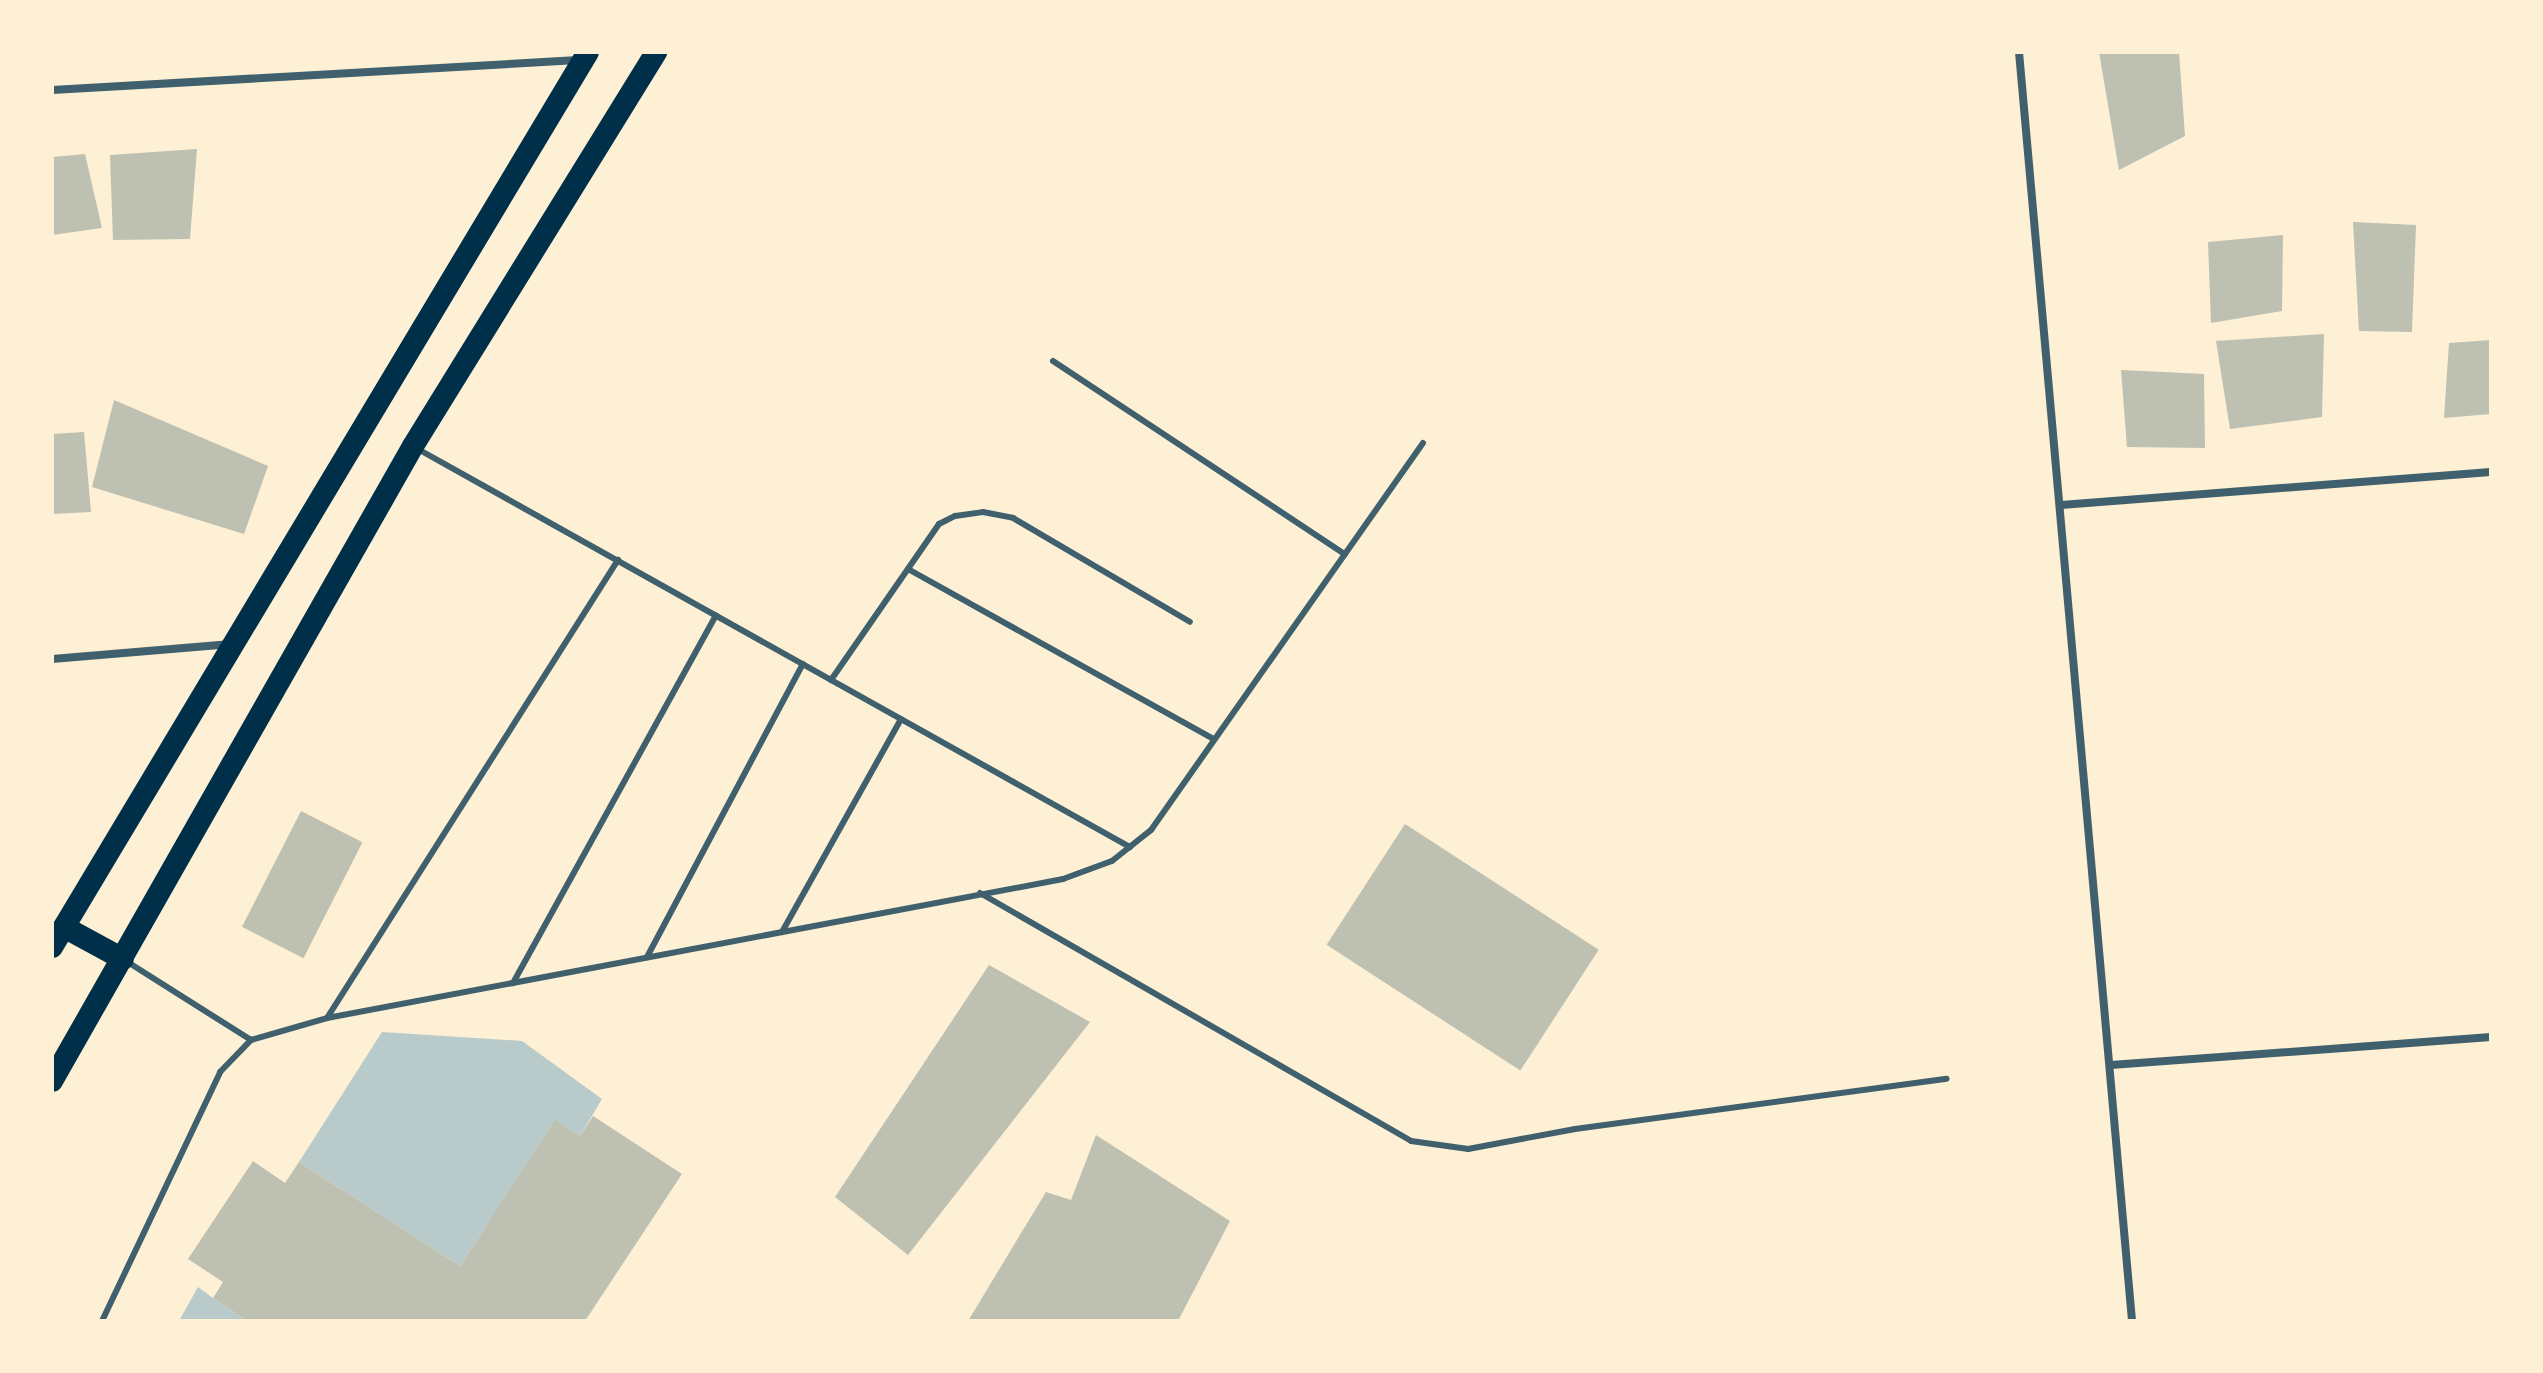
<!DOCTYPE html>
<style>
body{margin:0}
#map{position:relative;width:2543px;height:1373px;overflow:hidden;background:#fdf0d5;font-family:"Noto Serif",serif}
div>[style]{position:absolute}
.green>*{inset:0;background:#b9caca}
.building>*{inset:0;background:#bec0b2;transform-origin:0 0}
.service>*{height:6px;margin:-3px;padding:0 3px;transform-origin:3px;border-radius:3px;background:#3f606c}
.minor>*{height:8px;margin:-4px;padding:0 4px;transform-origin:4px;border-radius:4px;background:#3f606c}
.trunk>*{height:22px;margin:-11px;padding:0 11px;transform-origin:11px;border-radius:11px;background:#003049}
span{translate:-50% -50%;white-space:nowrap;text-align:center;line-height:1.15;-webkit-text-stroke:8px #fdf0d5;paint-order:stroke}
.frame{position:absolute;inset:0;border:54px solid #fdf0d5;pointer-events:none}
</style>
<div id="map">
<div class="green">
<div style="clip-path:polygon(382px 1032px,522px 1041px,602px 1099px,580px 1136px,555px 1121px,460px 1266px,299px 1162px)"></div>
<div style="clip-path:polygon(198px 1287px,213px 1298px,248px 1321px,179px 1321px)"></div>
</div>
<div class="building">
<div style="clip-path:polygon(2099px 52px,2179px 52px,2185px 136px,2119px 170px)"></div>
<div style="clip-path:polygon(197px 149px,190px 239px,113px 240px,110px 155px)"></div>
<div style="clip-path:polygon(85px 154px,102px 228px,52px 235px,52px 157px)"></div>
<div style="clip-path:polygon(2353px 222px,2416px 225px,2412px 332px,2359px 331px)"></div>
<div style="clip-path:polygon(2283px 235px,2282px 311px,2211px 323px,2208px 242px)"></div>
<div style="clip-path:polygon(2324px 334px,2322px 417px,2230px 429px,2216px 341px)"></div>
<div style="clip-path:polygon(2491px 340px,2491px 414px,2444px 418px,2449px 343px)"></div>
<div style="clip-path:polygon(2121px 370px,2204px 374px,2205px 448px,2127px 447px)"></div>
<div style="clip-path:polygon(114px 400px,268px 466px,244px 534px,92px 487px)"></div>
<div style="clip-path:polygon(84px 432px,91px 512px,52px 514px,52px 434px)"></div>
<div style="left:301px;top:811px;width:69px;height:130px;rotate:27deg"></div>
<div style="left:1405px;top:824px;width:231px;height:144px;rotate:33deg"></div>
<div style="clip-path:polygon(989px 965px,1090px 1022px,908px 1255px,835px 1197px)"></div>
<div style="clip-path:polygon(593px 1116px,682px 1174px,585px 1321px,248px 1321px,213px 1298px,223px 1282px,188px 1259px,253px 1161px,285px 1183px,299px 1162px,460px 1266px,555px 1120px,580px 1136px)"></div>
<div style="clip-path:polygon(1096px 1135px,1230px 1221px,1178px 1321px,968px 1321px,1046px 1192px,1071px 1200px)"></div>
</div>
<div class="service">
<div style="left:1053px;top:361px;width:350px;rotate:33.5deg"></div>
<div style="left:416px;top:448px;width:818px;rotate:29.2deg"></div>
<div style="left:908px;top:569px;width:350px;rotate:29.1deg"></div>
<div style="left:831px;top:680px;width:190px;rotate:-55.3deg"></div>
<div style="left:939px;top:524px;width:18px;rotate:-27deg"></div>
<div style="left:955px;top:516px;width:28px;rotate:-8deg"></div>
<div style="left:983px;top:512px;width:31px;rotate:11deg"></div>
<div style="left:1013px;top:518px;width:205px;rotate:30.4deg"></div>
<div style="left:980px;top:893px;width:497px;rotate:29.9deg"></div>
<div style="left:1411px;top:1141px;width:58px;rotate:8deg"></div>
<div style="left:1468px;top:1149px;width:109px;rotate:-10.6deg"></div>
<div style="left:1575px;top:1129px;width:375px;rotate:-7.7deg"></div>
<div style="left:782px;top:932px;width:244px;rotate:-60.8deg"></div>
<div style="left:647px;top:957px;width:332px;rotate:-62deg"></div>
<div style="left:126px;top:961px;width:148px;rotate:32.3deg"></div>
<div style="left:513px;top:983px;width:420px;rotate:-61.1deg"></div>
<div style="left:327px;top:1018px;width:543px;rotate:-57.57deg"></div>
<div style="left:102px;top:1321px;width:276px;rotate:-64.6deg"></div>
<div style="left:220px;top:1072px;width:45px;rotate:-45.9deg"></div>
<div style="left:251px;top:1040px;width:79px;rotate:-16.1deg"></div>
<div style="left:327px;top:1018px;width:749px;rotate:-10.69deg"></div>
<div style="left:1063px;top:879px;width:52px;rotate:-20.2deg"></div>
<div style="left:1112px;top:861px;width:50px;rotate:-38.5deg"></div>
<div style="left:1151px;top:830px;width:473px;rotate:-54.9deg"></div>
</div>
<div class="minor">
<div style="left:2019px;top:52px;width:1274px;rotate:84.91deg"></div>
<div style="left:52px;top:90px;width:527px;rotate:-3.26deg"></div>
<div style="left:2061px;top:505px;width:431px;rotate:-4.4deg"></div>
<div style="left:52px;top:659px;width:180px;rotate:-4.8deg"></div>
<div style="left:2111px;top:1065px;width:381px;rotate:-4.2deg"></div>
</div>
<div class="trunk">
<div style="left:64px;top:927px;width:67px;rotate:28.5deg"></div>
<div style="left:52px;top:947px;width:1043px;rotate:-59.08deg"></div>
<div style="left:52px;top:1081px;width:730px;rotate:-60.38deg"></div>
<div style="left:413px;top:446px;width:463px;rotate:-58.3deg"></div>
</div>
<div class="frame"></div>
</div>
